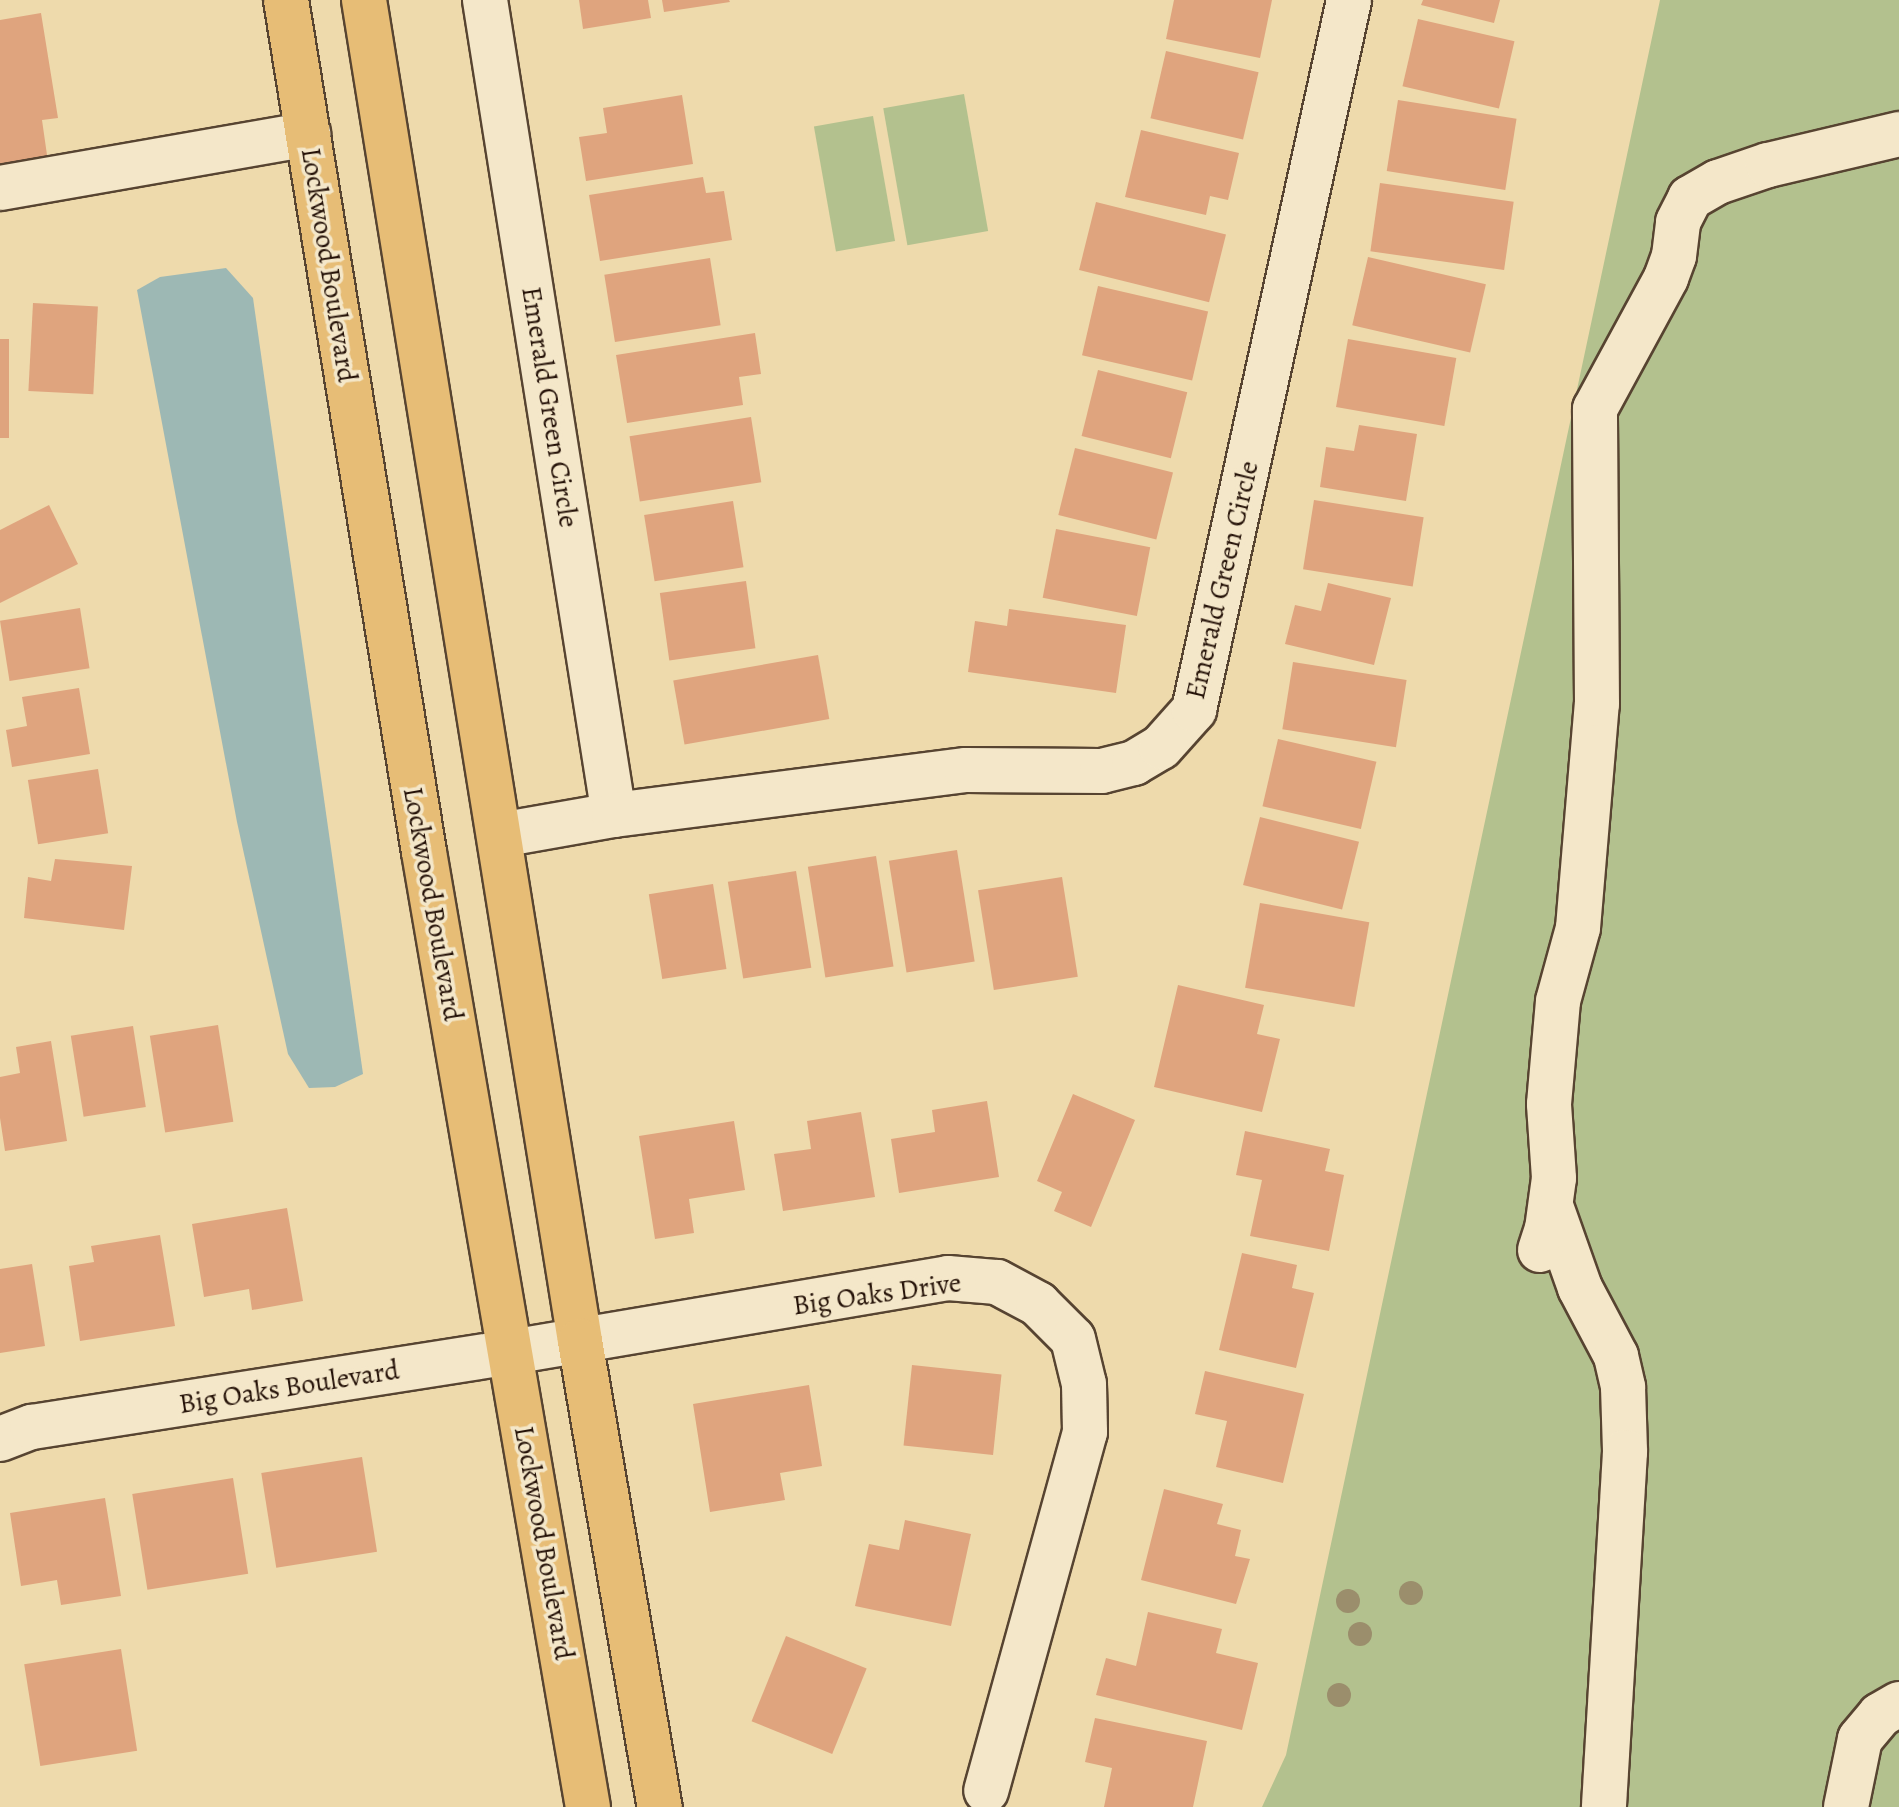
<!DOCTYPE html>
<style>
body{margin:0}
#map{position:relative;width:1899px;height:1807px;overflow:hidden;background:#eedaac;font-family:Alegreya,serif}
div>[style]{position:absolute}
.green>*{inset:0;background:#b3c18e;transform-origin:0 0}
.water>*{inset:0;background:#9db8b4}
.building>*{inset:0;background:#dfa47e;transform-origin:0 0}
.roads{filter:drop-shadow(2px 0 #574431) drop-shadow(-2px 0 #574431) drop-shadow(0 2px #574431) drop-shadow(0 -2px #574431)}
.minor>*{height:44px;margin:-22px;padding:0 22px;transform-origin:22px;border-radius:22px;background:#f4e7c9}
.major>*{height:44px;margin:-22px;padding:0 22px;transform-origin:22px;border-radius:22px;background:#e7bd76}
.trees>*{width:24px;height:24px;margin:-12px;border-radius:50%;background:#9b8e6c}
span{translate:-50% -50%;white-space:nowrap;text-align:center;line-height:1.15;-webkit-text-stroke:7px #f4e7c9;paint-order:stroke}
.street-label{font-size:28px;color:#251208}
</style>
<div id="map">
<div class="green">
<div style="clip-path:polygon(1660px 0,1899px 0,1899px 1807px,1262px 1807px,1286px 1755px)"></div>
<div style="left:964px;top:94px;width:139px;height:82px;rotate:80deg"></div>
<div style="left:873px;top:116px;width:127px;height:60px;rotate:80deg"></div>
</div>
<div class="water">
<div style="clip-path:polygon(226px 268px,253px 298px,363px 1074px,335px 1087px,309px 1088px,288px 1054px,237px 822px,137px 290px,160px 277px)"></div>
</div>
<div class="building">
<div style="clip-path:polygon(579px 0,648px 0,651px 18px,583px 29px)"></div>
<div style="clip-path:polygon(662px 0,729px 0,730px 2px,664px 12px)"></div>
<div style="clip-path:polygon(1174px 0,1272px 0,1260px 58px,1166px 39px)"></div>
<div style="clip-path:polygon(1423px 0,1500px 0,1494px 23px,1421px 5px)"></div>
<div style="clip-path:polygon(41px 13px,58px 118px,42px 120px,49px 169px,0 178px,0 20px)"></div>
<div style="left:1418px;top:19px;width:99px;height:69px;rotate:13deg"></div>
<div style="left:1166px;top:51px;width:95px;height:69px;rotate:13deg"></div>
<div style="clip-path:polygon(682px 95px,693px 164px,586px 181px,579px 137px,607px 133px,603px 108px)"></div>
<div style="left:1398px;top:100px;width:120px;height:72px;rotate:9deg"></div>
<div style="clip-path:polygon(1141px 130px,1239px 153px,1228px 200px,1210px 196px,1206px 215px,1125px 197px)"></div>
<div style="clip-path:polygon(703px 177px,706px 193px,724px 191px,732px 240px,600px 261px,589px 195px)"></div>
<div style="left:1380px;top:183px;width:135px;height:69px;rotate:8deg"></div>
<div style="left:1096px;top:202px;width:134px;height:70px;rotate:14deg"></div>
<div style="left:1368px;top:257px;width:121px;height:70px;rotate:13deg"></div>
<div style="left:710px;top:258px;width:68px;height:107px;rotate:81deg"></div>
<div style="left:1098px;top:286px;width:113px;height:71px;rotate:13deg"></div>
<div style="left:33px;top:303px;width:65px;height:88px;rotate:3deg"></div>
<div style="clip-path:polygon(755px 333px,761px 374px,739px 377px,743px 405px,627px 423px,616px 355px)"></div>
<div style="left:0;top:339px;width:9px;height:99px"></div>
<div style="left:1348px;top:339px;width:110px;height:69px;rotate:10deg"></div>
<div style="left:1098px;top:370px;width:92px;height:68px;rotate:14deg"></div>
<div style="left:751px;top:417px;width:66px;height:123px;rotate:81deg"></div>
<div style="clip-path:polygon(1359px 425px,1417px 434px,1406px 501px,1320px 487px,1326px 447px,1354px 451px)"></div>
<div style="left:1075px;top:448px;width:101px;height:69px;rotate:14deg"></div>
<div style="left:1314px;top:500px;width:111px;height:70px;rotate:9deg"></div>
<div style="left:733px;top:501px;width:67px;height:90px;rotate:81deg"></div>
<div style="clip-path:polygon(49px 505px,78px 564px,0 603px,0 530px)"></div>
<div style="left:1056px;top:529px;width:96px;height:70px;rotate:11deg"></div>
<div style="left:746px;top:581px;width:68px;height:87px;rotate:82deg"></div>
<div style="clip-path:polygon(1328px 583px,1391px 598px,1374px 665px,1285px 644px,1295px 605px,1321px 611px)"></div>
<div style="left:80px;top:608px;width:61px;height:81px;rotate:81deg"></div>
<div style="clip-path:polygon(1009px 609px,1126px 625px,1116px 693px,968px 672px,975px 621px,1007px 626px)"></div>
<div style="left:818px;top:655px;width:65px;height:147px;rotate:80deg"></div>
<div style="left:1293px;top:662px;width:115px;height:68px;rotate:9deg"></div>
<div style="clip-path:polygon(79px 688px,90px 754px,12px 767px,6px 730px,27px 726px,22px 697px)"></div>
<div style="left:1278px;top:739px;width:101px;height:69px;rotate:13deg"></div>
<div style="left:98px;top:769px;width:65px;height:71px;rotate:81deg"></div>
<div style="left:1260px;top:817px;width:102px;height:70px;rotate:14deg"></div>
<div style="left:957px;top:850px;width:113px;height:69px;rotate:81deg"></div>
<div style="left:876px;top:856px;width:112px;height:69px;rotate:81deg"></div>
<div style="clip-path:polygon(55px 859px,132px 866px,124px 930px,24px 918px,28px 877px,51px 881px)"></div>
<div style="left:796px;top:871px;width:98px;height:69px;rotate:81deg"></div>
<div style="left:1062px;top:877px;width:101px;height:85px;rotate:81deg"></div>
<div style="left:713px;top:884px;width:86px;height:65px;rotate:81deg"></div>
<div style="left:1260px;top:903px;width:111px;height:86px;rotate:10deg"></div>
<div style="clip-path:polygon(1178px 985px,1264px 1005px,1257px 1034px,1280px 1039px,1262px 1112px,1154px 1087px)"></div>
<div style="left:218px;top:1025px;width:98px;height:69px;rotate:81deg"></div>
<div style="left:133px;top:1026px;width:82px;height:63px;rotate:81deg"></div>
<div style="clip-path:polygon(51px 1041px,67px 1141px,5px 1151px,0 1118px,0 1077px,20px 1073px,16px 1047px)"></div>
<div style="clip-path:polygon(1073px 1094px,1135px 1120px,1091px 1227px,1054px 1211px,1062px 1192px,1037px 1181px)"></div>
<div style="clip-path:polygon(987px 1101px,999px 1177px,899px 1193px,891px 1139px,935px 1132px,932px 1110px)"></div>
<div style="clip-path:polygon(861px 1112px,875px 1197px,783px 1211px,774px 1154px,811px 1149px,807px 1121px)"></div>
<div style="clip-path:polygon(734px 1121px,745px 1190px,689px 1199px,694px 1233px,655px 1239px,639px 1136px)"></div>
<div style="clip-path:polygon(1245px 1131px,1330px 1149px,1325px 1171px,1344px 1175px,1329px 1251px,1250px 1236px,1262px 1180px,1236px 1175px)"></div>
<div style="clip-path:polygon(287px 1208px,303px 1301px,252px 1310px,249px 1289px,204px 1297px,192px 1224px)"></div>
<div style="clip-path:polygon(160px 1235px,175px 1326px,80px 1341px,69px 1266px,94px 1262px,91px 1246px)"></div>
<div style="clip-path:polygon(1242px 1253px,1297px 1265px,1292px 1288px,1314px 1293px,1296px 1368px,1219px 1350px)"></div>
<div style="clip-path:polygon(32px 1264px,45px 1346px,0 1353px,0 1269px)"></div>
<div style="left:912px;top:1365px;width:90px;height:81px;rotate:6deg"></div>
<div style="clip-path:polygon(1205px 1371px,1304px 1394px,1283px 1483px,1216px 1467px,1227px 1421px,1195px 1414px)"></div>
<div style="clip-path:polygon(809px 1385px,822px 1466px,780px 1473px,785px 1500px,710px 1512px,693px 1404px)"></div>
<div style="left:362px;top:1457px;width:96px;height:102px;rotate:81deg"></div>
<div style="left:233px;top:1478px;width:97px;height:102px;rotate:81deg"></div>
<div style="clip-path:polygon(1164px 1489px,1223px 1504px,1217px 1524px,1241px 1530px,1235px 1556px,1250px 1559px,1236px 1604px,1141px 1580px)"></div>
<div style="clip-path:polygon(105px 1498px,121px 1596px,61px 1605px,57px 1580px,21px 1586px,10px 1513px)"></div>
<div style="clip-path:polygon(905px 1520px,971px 1534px,951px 1626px,855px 1606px,869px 1544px,899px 1550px)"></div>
<div style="clip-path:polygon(1148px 1612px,1222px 1629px,1216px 1653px,1258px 1663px,1242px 1730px,1096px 1695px,1106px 1658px,1136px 1666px)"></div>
<div style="left:786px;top:1636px;width:87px;height:92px;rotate:22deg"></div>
<div style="left:121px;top:1649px;width:103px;height:98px;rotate:81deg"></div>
<div style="clip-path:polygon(1095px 1718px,1207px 1741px,1193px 1807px,1104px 1807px,1112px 1768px,1085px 1762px)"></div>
</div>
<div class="roads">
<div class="minor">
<div style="left:485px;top:0;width:825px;rotate:81.01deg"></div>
<div style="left:0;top:188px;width:313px;rotate:-9.9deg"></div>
<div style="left:500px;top:835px;width:116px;rotate:-10deg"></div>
<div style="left:614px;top:815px;width:355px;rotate:-7.3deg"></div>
<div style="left:966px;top:770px;width:136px;rotate:0.4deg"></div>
<div style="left:1102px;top:771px;width:33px;rotate:-14deg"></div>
<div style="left:1134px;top:763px;width:31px;rotate:-31deg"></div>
<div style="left:1161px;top:747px;width:50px;rotate:-48.3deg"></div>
<div style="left:1194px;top:710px;width:727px;rotate:-77.68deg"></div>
<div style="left:1551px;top:1206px;width:87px;rotate:70.5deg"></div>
<div style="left:1580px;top:1288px;width:77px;rotate:62.1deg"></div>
<div style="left:1616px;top:1356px;width:32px;rotate:77deg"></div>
<div style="left:1623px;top:1387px;width:65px;rotate:88.2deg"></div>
<div style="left:1625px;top:1452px;width:356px;rotate:93.4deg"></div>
<div style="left:1540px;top:1250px;width:22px;rotate:-72deg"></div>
<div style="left:1547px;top:1229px;width:51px;rotate:-82.2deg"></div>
<div style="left:1554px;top:1178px;width:74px;rotate:-93.9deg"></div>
<div style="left:1549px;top:1104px;width:103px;rotate:-85deg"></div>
<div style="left:1558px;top:1001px;width:76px;rotate:-74.7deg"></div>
<div style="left:1578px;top:928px;width:225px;rotate:-85.2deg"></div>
<div style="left:1597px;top:704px;width:295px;rotate:-90.4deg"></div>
<div style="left:1595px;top:409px;width:149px;rotate:-61.5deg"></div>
<div style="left:1666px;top:278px;width:23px;rotate:-70deg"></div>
<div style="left:1674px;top:256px;width:34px;rotate:-83deg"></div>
<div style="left:1678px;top:222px;width:27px;rotate:-63deg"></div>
<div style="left:1690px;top:198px;width:32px;rotate:-30deg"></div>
<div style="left:1718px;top:182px;width:53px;rotate:-18.8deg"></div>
<div style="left:1768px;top:165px;width:135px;rotate:-13.3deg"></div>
<div style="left:0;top:1439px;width:34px;rotate:-21deg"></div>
<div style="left:32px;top:1427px;width:485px;rotate:-8.9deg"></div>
<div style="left:511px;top:1352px;width:443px;rotate:-9.6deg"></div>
<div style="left:948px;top:1278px;width:49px;rotate:4.7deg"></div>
<div style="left:997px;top:1282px;width:47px;rotate:28.2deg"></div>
<div style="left:1038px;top:1304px;width:49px;rotate:45deg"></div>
<div style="left:1073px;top:1339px;width:46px;rotate:76.3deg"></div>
<div style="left:1084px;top:1384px;width:48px;rotate:88.8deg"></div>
<div style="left:1085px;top:1432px;width:372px;rotate:105.4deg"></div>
<div style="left:1846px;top:1807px;width:69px;rotate:-78.4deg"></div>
<div style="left:1860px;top:1739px;width:31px;rotate:-50deg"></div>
<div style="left:1880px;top:1715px;width:22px;rotate:-30deg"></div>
</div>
<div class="major">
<div style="left:286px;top:0;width:863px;rotate:80.8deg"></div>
<div style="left:424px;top:852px;width:969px;rotate:80.26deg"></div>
<div style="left:364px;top:0;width:1358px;rotate:80.85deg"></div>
<div style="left:580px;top:1341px;width:473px;rotate:80.3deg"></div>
</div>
</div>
<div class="trees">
<div style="left:1411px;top:1593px"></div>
<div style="left:1348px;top:1601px"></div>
<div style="left:1360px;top:1634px"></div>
<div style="left:1339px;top:1695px"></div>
</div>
<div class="street-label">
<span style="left:329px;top:265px;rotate:81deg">Lockwood Boulevard</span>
<span style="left:550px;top:407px;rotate:81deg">Emerald Green Circle</span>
<span style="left:1222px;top:580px;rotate:-77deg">Emerald Green Circle</span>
<span style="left:433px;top:904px;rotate:80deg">Lockwood Boulevard</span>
<span style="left:877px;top:1294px;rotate:-8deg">Big Oaks Drive</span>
<span style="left:289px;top:1387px;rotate:-9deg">Big Oaks Boulevard</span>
<span style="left:544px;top:1543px;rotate:80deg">Lockwood Boulevard</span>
</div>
</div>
